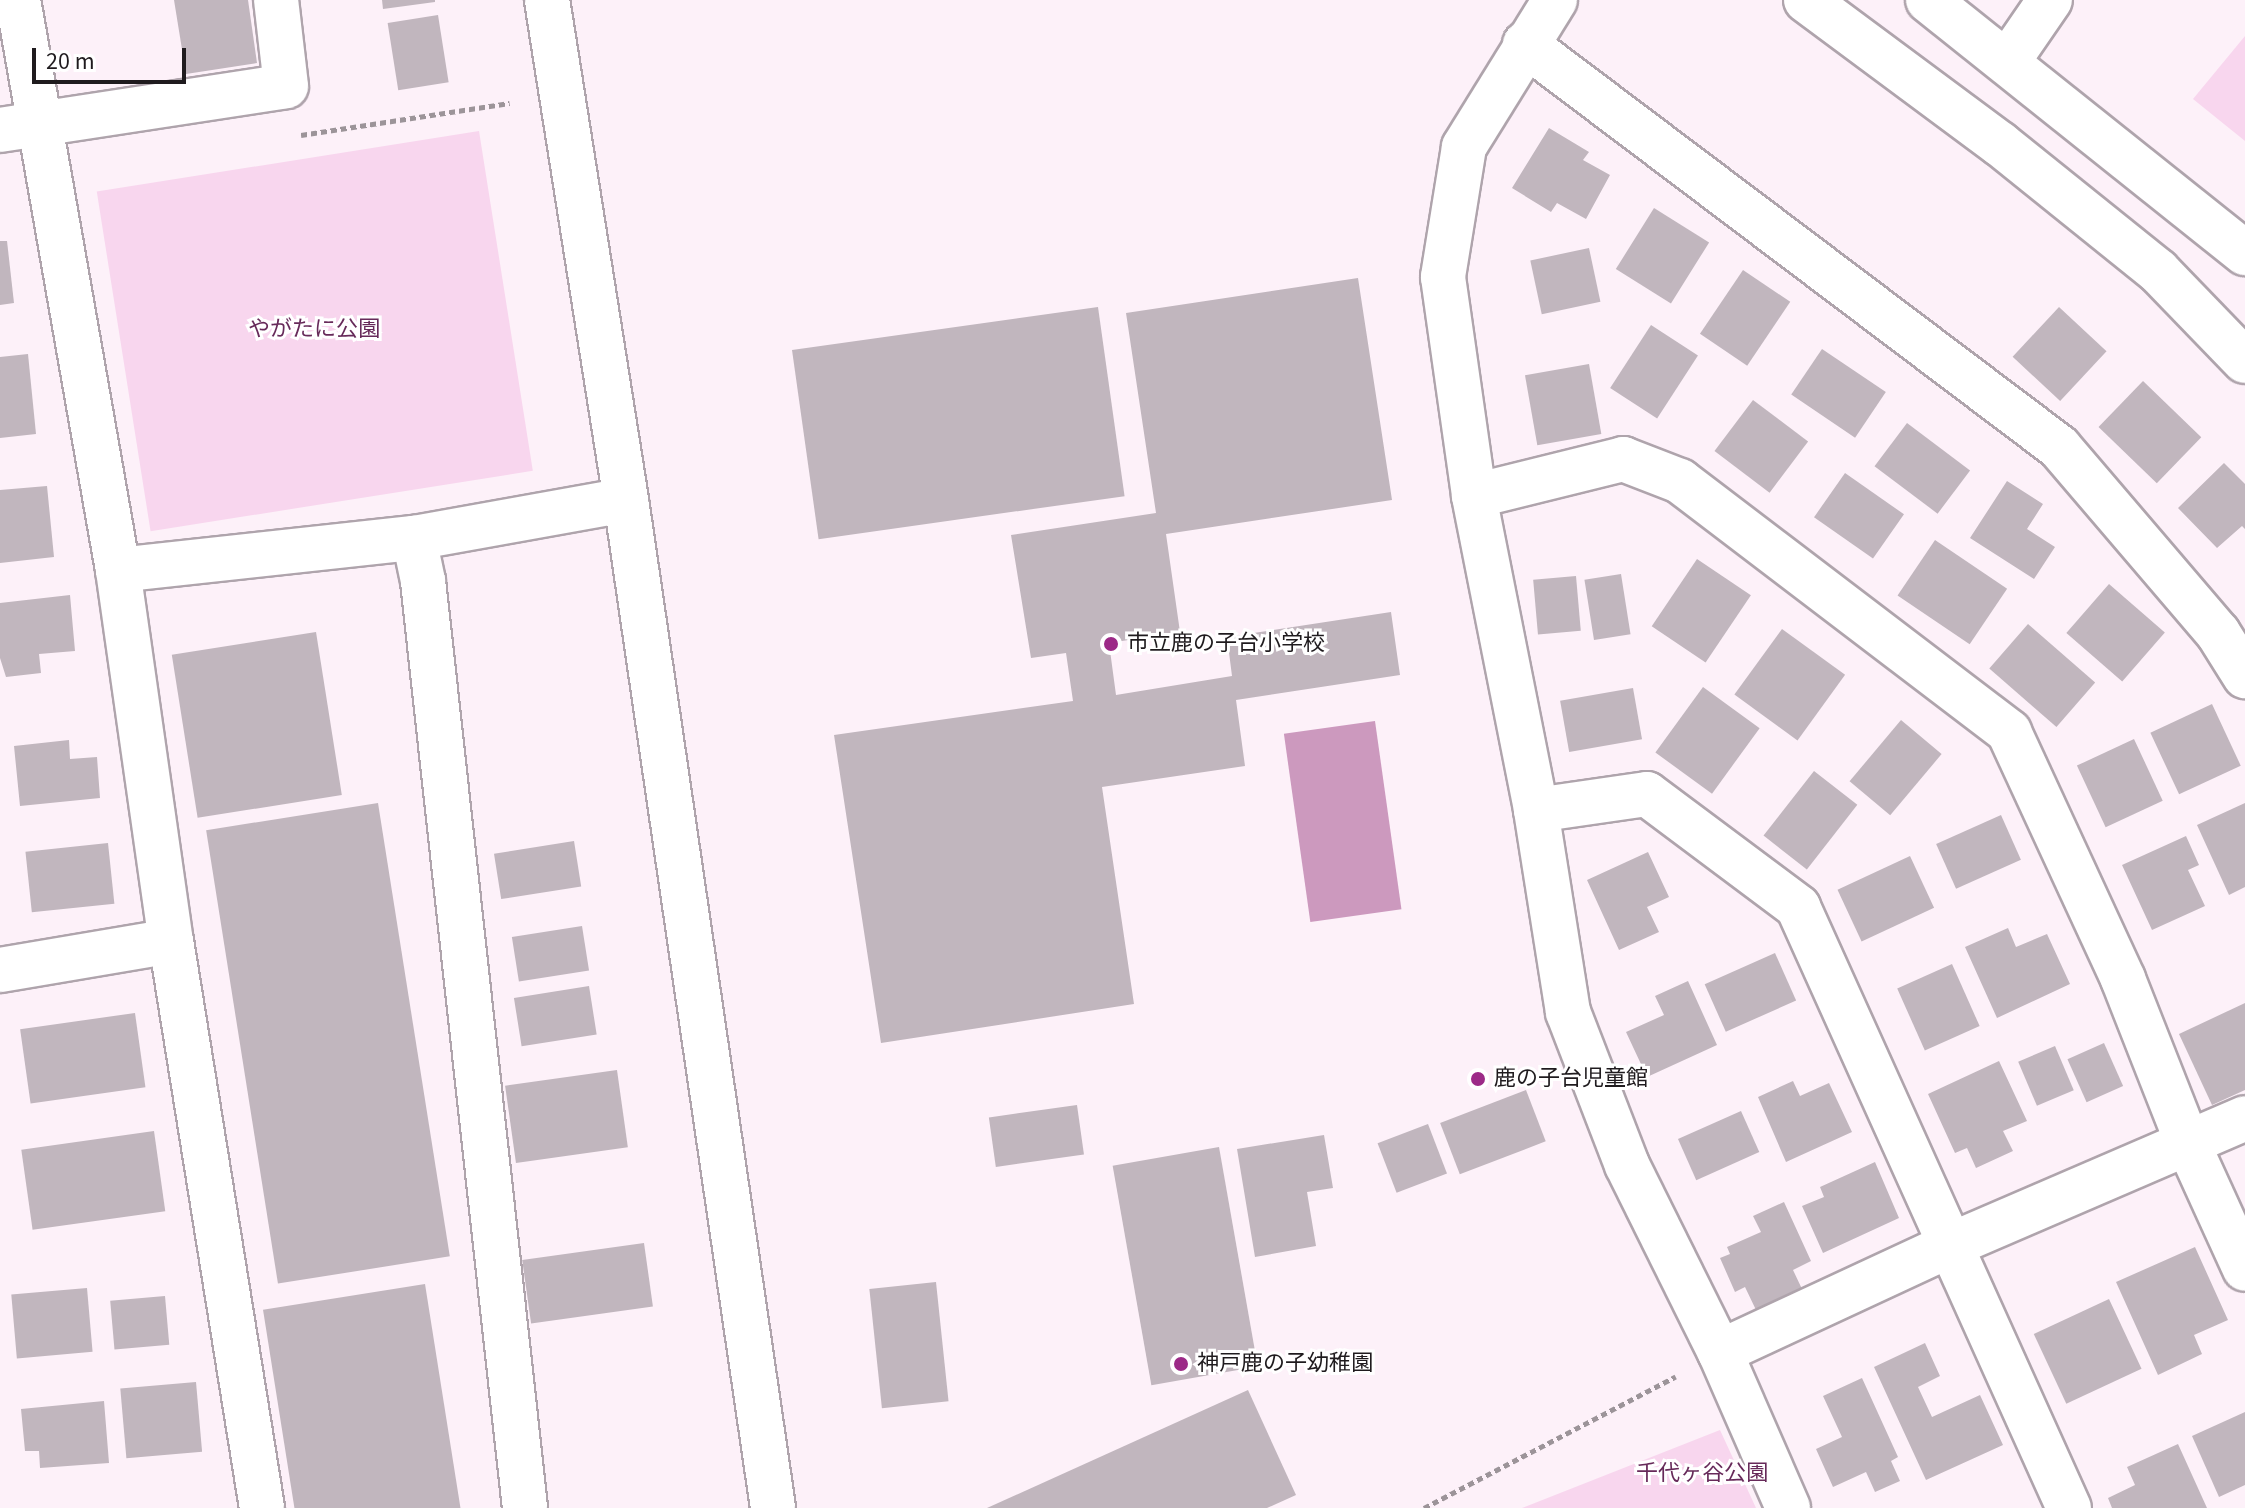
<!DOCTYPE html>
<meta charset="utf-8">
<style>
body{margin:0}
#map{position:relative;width:2245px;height:1508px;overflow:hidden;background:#fdf1f9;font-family:"Source Sans 3","Noto Sans JP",sans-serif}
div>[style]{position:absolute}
.green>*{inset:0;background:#f8d6ee;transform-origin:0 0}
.water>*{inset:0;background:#cc99be;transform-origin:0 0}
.building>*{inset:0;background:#c1b6be;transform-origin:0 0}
.path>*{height:5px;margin-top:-2.5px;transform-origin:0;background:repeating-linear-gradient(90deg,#9c9499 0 6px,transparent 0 10px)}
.roads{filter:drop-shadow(2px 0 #afa4ac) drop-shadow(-2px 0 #afa4ac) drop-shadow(0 2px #afa4ac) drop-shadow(0 -2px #afa4ac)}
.minor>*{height:44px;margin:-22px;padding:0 22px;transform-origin:22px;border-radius:22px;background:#fff}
.tertiary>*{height:44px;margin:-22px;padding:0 22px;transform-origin:22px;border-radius:22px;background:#fff}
.dots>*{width:22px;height:22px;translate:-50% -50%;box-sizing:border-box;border:4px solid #fff;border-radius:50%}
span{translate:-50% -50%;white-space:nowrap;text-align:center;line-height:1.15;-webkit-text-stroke:6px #fff;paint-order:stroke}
.park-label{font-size:22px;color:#672a5a}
.poi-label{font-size:22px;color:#1f1b1e}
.left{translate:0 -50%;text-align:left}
.scale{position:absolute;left:32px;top:48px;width:154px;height:36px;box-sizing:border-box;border:4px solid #1f1b1e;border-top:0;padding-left:10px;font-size:24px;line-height:28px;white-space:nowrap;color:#1f1b1e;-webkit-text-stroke:6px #fff;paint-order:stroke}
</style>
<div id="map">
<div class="green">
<div style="clip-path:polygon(2245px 36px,2245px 141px,2193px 99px)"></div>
<div style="left:479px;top:131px;width:344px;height:387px;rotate:81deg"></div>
<div style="clip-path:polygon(1720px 1430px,1756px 1508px,1522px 1508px)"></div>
</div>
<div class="water">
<div style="left:1375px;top:721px;width:190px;height:92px;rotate:82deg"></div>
</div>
<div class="building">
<div style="clip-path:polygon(174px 0,248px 0,257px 63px,186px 74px)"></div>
<div style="clip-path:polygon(382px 0,435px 0,435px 2px,383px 9px)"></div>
<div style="left:438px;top:15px;width:68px;height:51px;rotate:81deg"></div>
<div style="clip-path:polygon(1549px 128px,1589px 152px,1583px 160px,1610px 175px,1586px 219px,1557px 203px,1551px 212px,1512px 188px)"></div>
<div style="left:1654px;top:208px;width:65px;height:72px;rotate:32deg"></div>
<div style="clip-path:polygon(0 241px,7px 241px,14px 303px,0 305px)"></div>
<div style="left:1589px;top:248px;width:55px;height:60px;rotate:78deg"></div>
<div style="left:1743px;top:270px;width:57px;height:77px;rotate:34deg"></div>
<div style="clip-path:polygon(1358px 278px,1392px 500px,1166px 534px,1180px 632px,1109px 643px,1116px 695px,1232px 676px,1227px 637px,1391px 612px,1400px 675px,1236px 700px,1245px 766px,1102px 787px,1134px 1004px,881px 1043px,834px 735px,1073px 701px,1066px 653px,1031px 658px,1011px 535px,1156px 513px,1126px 313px)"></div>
<div style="left:1098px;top:307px;width:191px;height:309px;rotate:82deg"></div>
<div style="left:2059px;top:307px;width:65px;height:68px;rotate:43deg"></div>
<div style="left:1651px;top:325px;width:56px;height:75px;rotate:33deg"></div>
<div style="left:1822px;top:349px;width:77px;height:55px;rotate:34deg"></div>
<div style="clip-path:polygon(28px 354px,36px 434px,0 438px,0 357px)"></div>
<div style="left:1589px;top:364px;width:71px;height:65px;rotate:80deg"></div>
<div style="left:2143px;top:381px;width:81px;height:64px;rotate:44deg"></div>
<div style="left:1753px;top:400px;width:69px;height:64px;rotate:37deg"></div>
<div style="left:1907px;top:423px;width:79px;height:54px;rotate:37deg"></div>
<div style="clip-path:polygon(2224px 463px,2245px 484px,2245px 529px,2242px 526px,2217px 548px,2178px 508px)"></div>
<div style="left:1845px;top:473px;width:72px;height:54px;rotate:35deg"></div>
<div style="clip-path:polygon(2007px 481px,2043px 504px,2027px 529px,2055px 547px,2034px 579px,1970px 538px)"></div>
<div style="clip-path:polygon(47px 486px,54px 557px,0 563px,0 490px)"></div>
<div style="left:1935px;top:540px;width:87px;height:67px;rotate:34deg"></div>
<div style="left:1697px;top:559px;width:65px;height:81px;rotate:34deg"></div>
<div style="left:1621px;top:574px;width:61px;height:37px;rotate:81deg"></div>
<div style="left:1576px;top:576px;width:55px;height:43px;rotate:85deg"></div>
<div style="left:2109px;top:584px;width:74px;height:65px;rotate:41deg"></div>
<div style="clip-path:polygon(70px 595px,75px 651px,39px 654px,41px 673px,6px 677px,0 658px,0 603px)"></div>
<div style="left:2028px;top:624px;width:89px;height:59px;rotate:41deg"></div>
<div style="left:1782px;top:629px;width:78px;height:81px;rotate:36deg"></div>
<div style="left:316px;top:632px;width:165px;height:146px;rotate:81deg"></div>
<div style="left:1703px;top:687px;width:70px;height:81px;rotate:36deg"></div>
<div style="left:1633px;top:688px;width:52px;height:74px;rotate:80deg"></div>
<div style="left:2212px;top:704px;width:68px;height:68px;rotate:65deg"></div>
<div style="left:1901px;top:720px;width:53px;height:80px;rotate:40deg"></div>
<div style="left:2134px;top:739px;width:68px;height:63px;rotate:65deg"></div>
<div style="clip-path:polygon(69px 740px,70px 759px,97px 757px,100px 798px,20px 806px,14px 746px)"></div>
<div style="left:1814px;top:771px;width:55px;height:82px;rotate:38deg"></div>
<div style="left:378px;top:803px;width:459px;height:174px;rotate:81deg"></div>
<div style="clip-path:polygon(2245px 803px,2245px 887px,2229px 895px,2197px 825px)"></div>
<div style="left:2001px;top:815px;width:49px;height:71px;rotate:66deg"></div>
<div style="clip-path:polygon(2186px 836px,2199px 865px,2188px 870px,2205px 906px,2152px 930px,2122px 865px)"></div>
<div style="left:574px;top:841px;width:46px;height:81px;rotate:81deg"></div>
<div style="left:108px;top:843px;width:61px;height:83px;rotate:84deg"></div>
<div style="clip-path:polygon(1648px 852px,1669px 897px,1647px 907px,1659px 932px,1619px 950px,1587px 880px)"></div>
<div style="left:1910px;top:856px;width:57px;height:80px;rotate:65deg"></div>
<div style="left:582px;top:926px;width:45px;height:71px;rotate:81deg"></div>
<div style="clip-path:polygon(2008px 928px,2016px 947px,2047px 934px,2070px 984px,1997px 1018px,1965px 947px)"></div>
<div style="left:1775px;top:953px;width:52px;height:77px;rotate:66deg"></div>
<div style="left:1952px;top:964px;width:68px;height:60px;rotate:66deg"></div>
<div style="clip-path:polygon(1688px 981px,1717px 1045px,1647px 1077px,1626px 1032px,1664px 1015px,1655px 996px)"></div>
<div style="left:589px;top:986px;width:49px;height:76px;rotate:81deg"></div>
<div style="clip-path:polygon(2245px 1003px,2245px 1090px,2212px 1105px,2179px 1034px)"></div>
<div style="left:135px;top:1013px;width:75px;height:116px;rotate:82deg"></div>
<div style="left:2104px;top:1043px;width:47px;height:40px;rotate:66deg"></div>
<div style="left:2055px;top:1046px;width:48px;height:40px;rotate:67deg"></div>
<div style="clip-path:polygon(1999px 1061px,2027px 1121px,2003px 1131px,2013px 1151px,1976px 1168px,1967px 1148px,1955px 1153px,1928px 1094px)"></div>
<div style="left:617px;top:1070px;width:78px;height:113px;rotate:82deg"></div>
<div style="clip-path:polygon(1793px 1081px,1800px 1096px,1829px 1083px,1852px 1132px,1786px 1162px,1758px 1097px)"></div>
<div style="left:1526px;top:1090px;width:55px;height:92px;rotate:69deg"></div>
<div style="left:1077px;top:1105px;width:50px;height:89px;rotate:82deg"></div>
<div style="left:1741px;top:1111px;width:45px;height:69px;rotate:66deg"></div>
<div style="left:1428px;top:1124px;width:53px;height:54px;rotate:69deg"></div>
<div style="left:154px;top:1131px;width:81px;height:134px;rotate:82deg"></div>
<div style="clip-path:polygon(1324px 1135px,1333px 1188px,1307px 1192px,1316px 1246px,1255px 1257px,1237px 1149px)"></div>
<div style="left:1219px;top:1147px;width:223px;height:108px;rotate:80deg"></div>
<div style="clip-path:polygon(1875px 1162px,1899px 1218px,1823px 1253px,1802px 1206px,1824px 1197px,1820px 1187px)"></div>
<div style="clip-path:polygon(1784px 1202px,1811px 1261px,1793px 1270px,1802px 1289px,1756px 1310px,1745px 1287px,1735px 1292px,1720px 1258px,1730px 1254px,1727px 1247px,1761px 1232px,1753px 1216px)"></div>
<div style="left:644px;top:1243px;width:64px;height:123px;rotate:82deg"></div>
<div style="clip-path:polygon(2195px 1247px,2228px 1320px,2194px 1335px,2202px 1354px,2158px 1375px,2116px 1282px)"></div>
<div style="left:936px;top:1282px;width:120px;height:67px;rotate:84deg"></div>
<div style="left:425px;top:1284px;width:227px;height:164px;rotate:81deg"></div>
<div style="left:87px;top:1288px;width:64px;height:76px;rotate:85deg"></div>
<div style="left:165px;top:1296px;width:49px;height:55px;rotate:85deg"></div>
<div style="left:2109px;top:1299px;width:77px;height:83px;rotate:65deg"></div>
<div style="clip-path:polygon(1925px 1343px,1940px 1376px,1918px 1387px,1932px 1417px,1980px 1395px,2003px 1445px,1926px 1480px,1874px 1367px)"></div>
<div style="clip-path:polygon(1862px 1378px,1898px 1457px,1891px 1461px,1900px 1481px,1875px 1492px,1866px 1472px,1833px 1487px,1816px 1449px,1842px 1437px,1823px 1396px)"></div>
<div style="left:196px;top:1382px;width:70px;height:76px;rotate:85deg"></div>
<div style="clip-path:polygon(1248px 1390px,1296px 1495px,1267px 1508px,987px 1508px)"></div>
<div style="clip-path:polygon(104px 1401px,109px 1463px,40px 1468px,39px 1451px,25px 1451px,21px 1409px)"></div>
<div style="clip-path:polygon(2245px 1412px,2245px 1485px,2219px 1497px,2192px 1436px)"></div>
<div style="clip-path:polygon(2178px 1444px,2207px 1508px,2112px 1508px,2108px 1498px,2135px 1485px,2127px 1467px)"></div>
</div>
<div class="path">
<div style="left:301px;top:135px;width:211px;rotate:-8.7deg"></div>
<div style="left:1424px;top:1508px;width:284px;rotate:-27.6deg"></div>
</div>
<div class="roads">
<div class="minor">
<div style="left:18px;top:0;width:579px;rotate:80.05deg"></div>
<div style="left:118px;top:570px;width:375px;rotate:81.9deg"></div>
<div style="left:171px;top:941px;width:574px;rotate:80.88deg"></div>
<div style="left:1555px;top:0;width:173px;rotate:121.8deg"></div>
<div style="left:1464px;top:147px;width:132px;rotate:99.2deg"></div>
<div style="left:1443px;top:277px;width:221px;rotate:81.9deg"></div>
<div style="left:1474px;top:496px;width:320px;rotate:78.8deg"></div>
<div style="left:1536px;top:810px;width:205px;rotate:81deg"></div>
<div style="left:1568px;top:1012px;width:164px;rotate:68.9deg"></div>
<div style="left:1627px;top:1165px;width:209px;rotate:63.6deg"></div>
<div style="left:1720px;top:1352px;width:170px;rotate:66.4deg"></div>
<div style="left:1525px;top:44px;width:669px;rotate:37.04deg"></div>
<div style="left:2059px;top:447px;width:245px;rotate:49.5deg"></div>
<div style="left:2218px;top:633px;width:51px;rotate:57.9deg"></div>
<div style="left:2008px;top:61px;width:74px;rotate:-55.5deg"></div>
<div style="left:0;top:130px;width:289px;rotate:-8.7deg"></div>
<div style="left:286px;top:86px;width:87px;rotate:-96.6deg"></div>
<div style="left:1474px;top:496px;width:154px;rotate:-13.9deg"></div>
<div style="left:1623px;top:459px;width:61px;rotate:21.1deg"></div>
<div style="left:1680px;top:481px;width:414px;rotate:37.3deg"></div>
<div style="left:2009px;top:732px;width:272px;rotate:65.2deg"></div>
<div style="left:2123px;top:979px;width:177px;rotate:68.5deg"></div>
<div style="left:2188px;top:1144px;width:137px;rotate:65.5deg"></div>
<div style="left:414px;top:538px;width:44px;rotate:78.2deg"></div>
<div style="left:423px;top:581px;width:933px;rotate:83.72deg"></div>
<div style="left:118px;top:570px;width:298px;rotate:-6.2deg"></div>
<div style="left:414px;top:538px;width:215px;rotate:-10.2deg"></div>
<div style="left:1536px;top:810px;width:112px;rotate:-8.2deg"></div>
<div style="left:1647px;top:794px;width:189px;rotate:36.8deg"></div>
<div style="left:1798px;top:907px;width:659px;rotate:65.73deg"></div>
<div style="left:0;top:970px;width:173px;rotate:-9.6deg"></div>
<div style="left:1720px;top:1352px;width:257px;rotate:-24.9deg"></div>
<div style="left:1953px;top:1244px;width:318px;rotate:-23.3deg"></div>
</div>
<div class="tertiary">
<div style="left:547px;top:0;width:506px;rotate:81.02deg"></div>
<div style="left:626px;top:500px;width:1019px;rotate:81.7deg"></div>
<div style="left:1806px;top:0;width:242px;rotate:36.6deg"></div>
<div style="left:2000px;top:144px;width:203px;rotate:38.8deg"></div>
<div style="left:2158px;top:271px;width:125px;rotate:46deg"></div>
<div style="left:1928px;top:0;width:406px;rotate:38.6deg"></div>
</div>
</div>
<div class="dots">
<div style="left:1111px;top:644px;background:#9c2a87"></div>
<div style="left:1478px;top:1079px;background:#9c2a87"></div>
<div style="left:1181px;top:1364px;background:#9c2a87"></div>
</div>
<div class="park-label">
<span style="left:314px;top:330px">やがたに公園</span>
<span style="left:1702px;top:1474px">千代ヶ谷公園</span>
</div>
<div class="poi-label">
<span class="left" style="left:1127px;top:644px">市立鹿の子台小学校</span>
<span class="left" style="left:1494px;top:1079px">鹿の子台児童館</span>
<span class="left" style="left:1197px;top:1364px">神戸鹿の子幼稚園</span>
</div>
<div class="scale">20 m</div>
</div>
